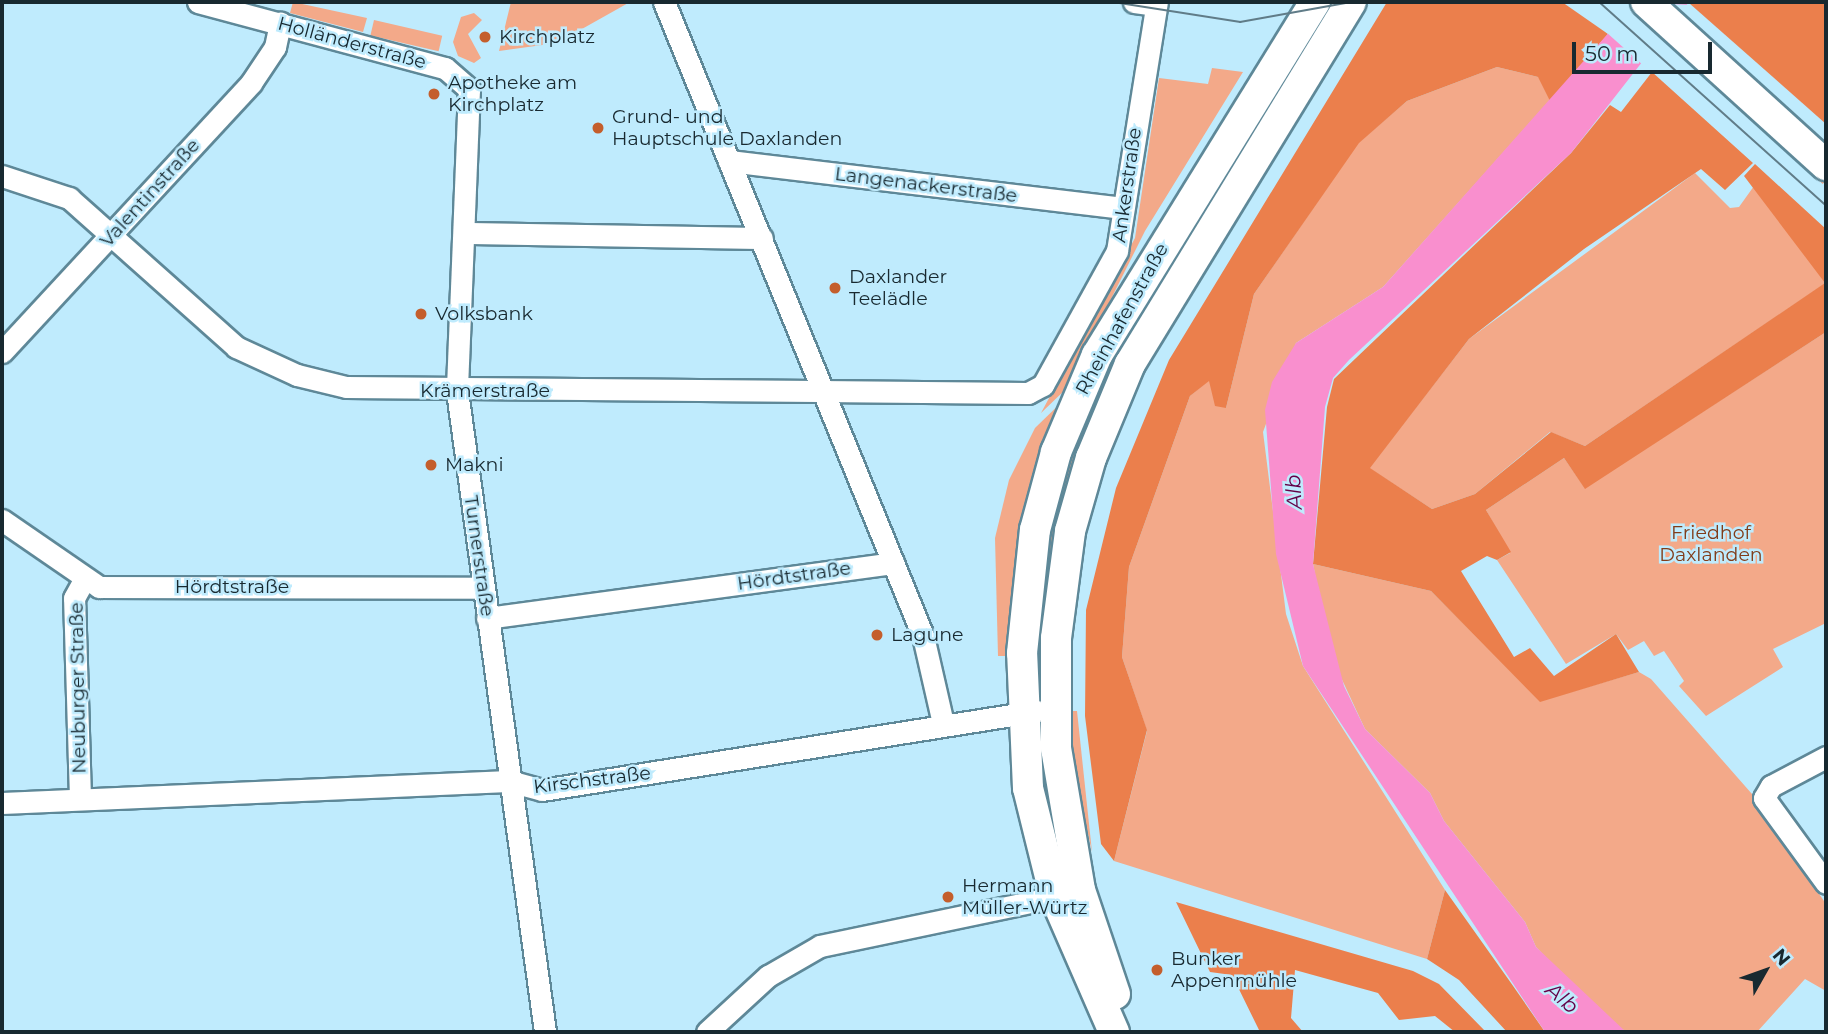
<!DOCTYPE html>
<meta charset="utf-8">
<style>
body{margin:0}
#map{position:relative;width:1828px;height:1034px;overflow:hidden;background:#bfebfd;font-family:Montserrat,sans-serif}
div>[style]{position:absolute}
.green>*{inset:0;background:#f3a989;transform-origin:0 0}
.forest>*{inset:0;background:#eb7f4c}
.water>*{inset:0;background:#f98fce}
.pier>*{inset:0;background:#bfebfd}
.roads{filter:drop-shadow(2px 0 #5e8898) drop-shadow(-2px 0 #5e8898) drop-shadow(0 2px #5e8898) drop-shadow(0 -2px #5e8898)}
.street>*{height:21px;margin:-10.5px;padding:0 10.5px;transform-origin:10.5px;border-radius:10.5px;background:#fff}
.secondary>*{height:30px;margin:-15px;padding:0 15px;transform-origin:15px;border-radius:15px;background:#fff}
.tram>*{height:2px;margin:-1px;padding:0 1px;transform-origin:1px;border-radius:1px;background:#607c88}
.dots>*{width:19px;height:19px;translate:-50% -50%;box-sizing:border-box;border:4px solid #bfebfd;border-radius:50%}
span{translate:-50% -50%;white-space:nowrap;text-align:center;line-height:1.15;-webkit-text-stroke:5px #bfebfd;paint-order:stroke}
.poi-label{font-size:19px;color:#182930}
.left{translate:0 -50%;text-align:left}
.street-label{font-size:19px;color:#182930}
.park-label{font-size:19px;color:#813c19}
.water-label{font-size:21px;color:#640047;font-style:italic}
.frame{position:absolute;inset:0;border:4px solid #182930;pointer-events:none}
.north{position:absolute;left:1730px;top:936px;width:70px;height:70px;-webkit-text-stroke:5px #bfebfd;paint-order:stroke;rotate:50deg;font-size:19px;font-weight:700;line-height:28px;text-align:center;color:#182930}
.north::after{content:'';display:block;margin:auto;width:24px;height:32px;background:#182930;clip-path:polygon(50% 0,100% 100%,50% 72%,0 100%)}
.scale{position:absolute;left:1572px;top:42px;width:140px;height:32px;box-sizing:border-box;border:4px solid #182930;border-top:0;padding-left:9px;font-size:21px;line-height:24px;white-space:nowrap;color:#182930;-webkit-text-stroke:5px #bfebfd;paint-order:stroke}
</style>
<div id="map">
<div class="green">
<div style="clip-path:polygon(293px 2px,367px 18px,363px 32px,290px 13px)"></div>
<div style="clip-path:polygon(511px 2px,630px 2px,557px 43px,499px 51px)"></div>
<div style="clip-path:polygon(474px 13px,482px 20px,468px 34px,481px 58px,474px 63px,458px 56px,453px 42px,461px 17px)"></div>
<div style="clip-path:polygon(1329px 13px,1246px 144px,1121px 364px,1047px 658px,1032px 657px,1045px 545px,1087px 408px,1119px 343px,1321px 15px)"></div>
<div style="left:374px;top:20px;width:70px;height:16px;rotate:13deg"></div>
<div style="left:1676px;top:45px;width:202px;height:5px;rotate:42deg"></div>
<div style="clip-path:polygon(1497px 67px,1538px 77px,1559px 90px,1383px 287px,1296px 343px,1263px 432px,1286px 614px,1303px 666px,1445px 890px,1427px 959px,1114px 861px,1147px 731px,1122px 657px,1129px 567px,1190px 396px,1209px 380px,1226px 408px,1254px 294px,1358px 143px,1407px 101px)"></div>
<div style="clip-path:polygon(1212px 68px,1243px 72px,1145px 231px,1066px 389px,1041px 413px,1135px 238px,1159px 78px,1208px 84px)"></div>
<div style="clip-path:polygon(1695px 173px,1730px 208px,1739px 207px,1754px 186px,1826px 283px,1585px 446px,1550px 432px,1475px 494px,1432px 509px,1369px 468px,1469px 339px)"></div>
<div style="clip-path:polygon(1826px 332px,1826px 623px,1773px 649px,1783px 667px,1706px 716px,1679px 686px,1684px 681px,1664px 651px,1654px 656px,1644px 641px,1628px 650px,1616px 634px,1566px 664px,1497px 560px,1510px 553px,1486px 510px,1564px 458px,1585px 488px)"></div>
<div style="clip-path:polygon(1070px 394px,1011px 656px,998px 656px,995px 538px,1009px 480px,1035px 428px)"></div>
<div style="clip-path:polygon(1313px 564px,1431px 591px,1540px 701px,1639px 672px,1651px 679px,1752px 794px,1826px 904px,1826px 991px,1805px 979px,1757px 1032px,1626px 1032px,1589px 1003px,1536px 947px,1525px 922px,1444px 821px,1430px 793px,1365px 729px,1331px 656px)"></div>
<div style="clip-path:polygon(1067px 711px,1077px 711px,1092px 852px,1069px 748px)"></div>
</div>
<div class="forest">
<div style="clip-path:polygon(1387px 2px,1562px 2px,1608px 34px,1550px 101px,1538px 77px,1497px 67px,1407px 101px,1359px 143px,1254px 294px,1226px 408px,1215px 406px,1209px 381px,1190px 396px,1129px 567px,1122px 657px,1147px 730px,1114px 861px,1101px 844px,1085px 716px,1086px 610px,1116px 488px,1169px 360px)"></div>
<div style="clip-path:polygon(1826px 2px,1826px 124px,1689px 3px,1689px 2px)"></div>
<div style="clip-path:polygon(1652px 72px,1753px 163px,1725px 190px,1701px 169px,1584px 249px,1469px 339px,1370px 468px,1432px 509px,1475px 494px,1551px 432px,1585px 446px,1825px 283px,1744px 176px,1755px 164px,1826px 229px,1826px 332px,1585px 489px,1564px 458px,1486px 510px,1511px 552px,1497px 560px,1487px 556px,1461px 571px,1514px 657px,1530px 648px,1554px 676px,1616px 634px,1639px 672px,1540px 702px,1431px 591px,1313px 564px,1327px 407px,1334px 379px,1571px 153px,1610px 105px,1621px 112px)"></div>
<div style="clip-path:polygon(1445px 890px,1511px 983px,1545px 1032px,1507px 1032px,1459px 980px,1427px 959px)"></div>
<div style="clip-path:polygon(1176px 902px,1413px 971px,1439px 984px,1486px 1032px,1455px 1032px,1435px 1016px,1399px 1020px,1378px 993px,1295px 970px,1291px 1018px,1303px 1032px,1260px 1032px,1232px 975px,1210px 972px)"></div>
</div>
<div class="water">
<div style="clip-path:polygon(1636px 2px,1689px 2px,1571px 153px,1349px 360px,1333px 378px,1325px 407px,1313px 564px,1344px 686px,1365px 729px,1430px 793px,1444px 821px,1525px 922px,1536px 947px,1626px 1032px,1545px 1032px,1303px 666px,1276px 554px,1265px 410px,1272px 382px,1296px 343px,1383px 287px)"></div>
</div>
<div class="pier">
<div style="clip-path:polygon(1631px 2px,1691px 5px,1644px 66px,1606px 32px)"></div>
</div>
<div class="roads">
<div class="street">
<div style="left:198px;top:2px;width:256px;rotate:15deg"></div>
<div style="left:445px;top:68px;width:32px;rotate:41deg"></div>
<div style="left:469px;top:89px;width:302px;rotate:92.3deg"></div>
<div style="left:457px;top:391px;width:647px;rotate:82.18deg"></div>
<div style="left:664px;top:2px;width:685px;rotate:67.78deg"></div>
<div style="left:923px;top:636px;width:89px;rotate:77.1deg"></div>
<div style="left:1134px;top:2px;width:21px;rotate:8deg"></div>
<div style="left:729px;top:161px;width:397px;rotate:6.8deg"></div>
<div style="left:2px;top:176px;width:71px;rotate:18.2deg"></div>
<div style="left:69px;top:198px;width:224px;rotate:41.7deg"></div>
<div style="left:236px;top:347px;width:67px;rotate:24.7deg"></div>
<div style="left:297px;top:375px;width:50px;rotate:13.8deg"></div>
<div style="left:346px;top:387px;width:682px;rotate:0.5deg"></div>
<div style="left:1028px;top:393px;width:17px;rotate:-28deg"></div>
<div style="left:1043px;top:385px;width:153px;rotate:-61.1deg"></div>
<div style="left:1117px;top:251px;width:252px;rotate:-80.9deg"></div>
<div style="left:466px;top:233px;width:296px;rotate:1deg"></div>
<div style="left:2px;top:352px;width:367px;rotate:-47.2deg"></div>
<div style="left:251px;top:83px;width:43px;rotate:-56.3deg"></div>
<div style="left:275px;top:47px;width:25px;rotate:-78deg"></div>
<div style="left:2px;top:520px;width:118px;rotate:34.6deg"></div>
<div style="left:99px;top:587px;width:384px;rotate:0.1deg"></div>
<div style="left:487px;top:618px;width:410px;rotate:-7.7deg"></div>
<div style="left:1826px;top:757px;width:62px;rotate:152.2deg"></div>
<div style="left:1771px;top:786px;width:14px;rotate:120deg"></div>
<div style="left:1764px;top:798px;width:105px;rotate:53.9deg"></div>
<div style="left:80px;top:798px;width:200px;rotate:-91.7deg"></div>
<div style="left:74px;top:598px;width:21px;rotate:-61deg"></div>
<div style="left:2px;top:803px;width:507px;rotate:-2.48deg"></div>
<div style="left:509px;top:781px;width:34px;rotate:15deg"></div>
<div style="left:542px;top:790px;width:501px;rotate:-9.07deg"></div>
<div style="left:707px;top:1032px;width:83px;rotate:-42.6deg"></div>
<div style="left:768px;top:976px;width:60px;rotate:-30deg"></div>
<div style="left:820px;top:946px;width:240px;rotate:-11.8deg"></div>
</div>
<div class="secondary">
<div style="left:1646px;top:2px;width:243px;rotate:42.2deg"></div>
<div style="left:1115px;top:994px;width:110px;rotate:-108.6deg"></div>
<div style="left:1080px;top:890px;width:144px;rotate:-99.6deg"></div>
<div style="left:1056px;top:748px;width:110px;rotate:-90deg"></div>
<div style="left:1056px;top:638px;width:108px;rotate:-82.5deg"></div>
<div style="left:1070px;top:531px;width:76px;rotate:-74deg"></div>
<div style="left:1091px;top:458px;width:102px;rotate:-67.5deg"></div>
<div style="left:1130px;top:364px;width:424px;rotate:-58.6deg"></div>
<div style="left:1114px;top:1032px;width:147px;rotate:-113.6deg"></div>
<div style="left:1055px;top:897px;width:112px;rotate:-103.9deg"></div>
<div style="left:1028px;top:788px;width:135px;rotate:-92.5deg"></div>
<div style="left:1022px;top:653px;width:124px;rotate:-84deg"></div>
<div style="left:1035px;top:530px;width:81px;rotate:-74.9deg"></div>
<div style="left:1056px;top:452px;width:105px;rotate:-67.1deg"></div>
<div style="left:1097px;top:355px;width:415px;rotate:-58.3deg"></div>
</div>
</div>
<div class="tram">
<div style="left:1113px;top:2px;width:129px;rotate:8.9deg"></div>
<div style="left:1240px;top:22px;width:113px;rotate:-10.2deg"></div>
<div style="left:1599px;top:2px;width:305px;rotate:41.9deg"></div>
</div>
<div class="dots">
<div style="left:485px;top:37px;background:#c45e2c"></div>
<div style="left:434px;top:94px;background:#c45e2c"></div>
<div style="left:598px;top:128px;background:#c45e2c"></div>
<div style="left:835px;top:288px;background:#c45e2c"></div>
<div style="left:421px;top:314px;background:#c45e2c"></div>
<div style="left:431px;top:465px;background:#c45e2c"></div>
<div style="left:877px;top:635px;background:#c45e2c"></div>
<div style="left:948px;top:897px;background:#c45e2c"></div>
<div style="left:1157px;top:970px;background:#c45e2c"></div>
</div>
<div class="poi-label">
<span class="left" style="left:499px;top:37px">Kirchplatz</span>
<span class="left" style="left:448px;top:94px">Apotheke am<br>Kirchplatz</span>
<span class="left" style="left:612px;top:128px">Grund- und<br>Hauptschule Daxlanden</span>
<span class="left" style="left:849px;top:288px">Daxlander<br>Teelädle</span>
<span class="left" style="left:435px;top:314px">Volksbank</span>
<span class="left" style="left:445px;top:465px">Makni</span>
<span class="left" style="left:891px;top:635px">Lagune</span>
<span class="left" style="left:962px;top:897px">Hermann<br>Müller-Würtz</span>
<span class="left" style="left:1171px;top:970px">Bunker<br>Appenmühle</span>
</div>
<div class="street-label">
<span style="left:352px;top:43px;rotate:15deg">Holländerstraße</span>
<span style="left:926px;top:185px;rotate:7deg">Langenackerstraße</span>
<span style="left:1127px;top:185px;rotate:-82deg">Ankerstraße</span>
<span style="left:150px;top:193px;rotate:-48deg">Valentinstraße</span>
<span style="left:1122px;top:319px;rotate:-61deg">Rheinhafenstraße</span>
<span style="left:485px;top:391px">Krämerstraße</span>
<span style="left:479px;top:556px;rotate:82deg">Turnerstraße</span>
<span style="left:794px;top:576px;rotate:-8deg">Hördtstraße</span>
<span style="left:232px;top:587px">Hördtstraße</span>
<span style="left:78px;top:688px;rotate:-91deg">Neuburger Straße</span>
<span style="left:592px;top:780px;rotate:-7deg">Kirschstraße</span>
</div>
<div class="park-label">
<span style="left:1711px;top:544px">Friedhof<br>Daxlanden</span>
</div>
<div class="water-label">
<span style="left:1294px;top:492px;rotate:-93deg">Alb</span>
<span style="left:1562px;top:998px;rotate:40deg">Alb</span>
</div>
<div class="frame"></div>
<div class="north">N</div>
<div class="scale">50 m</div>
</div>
